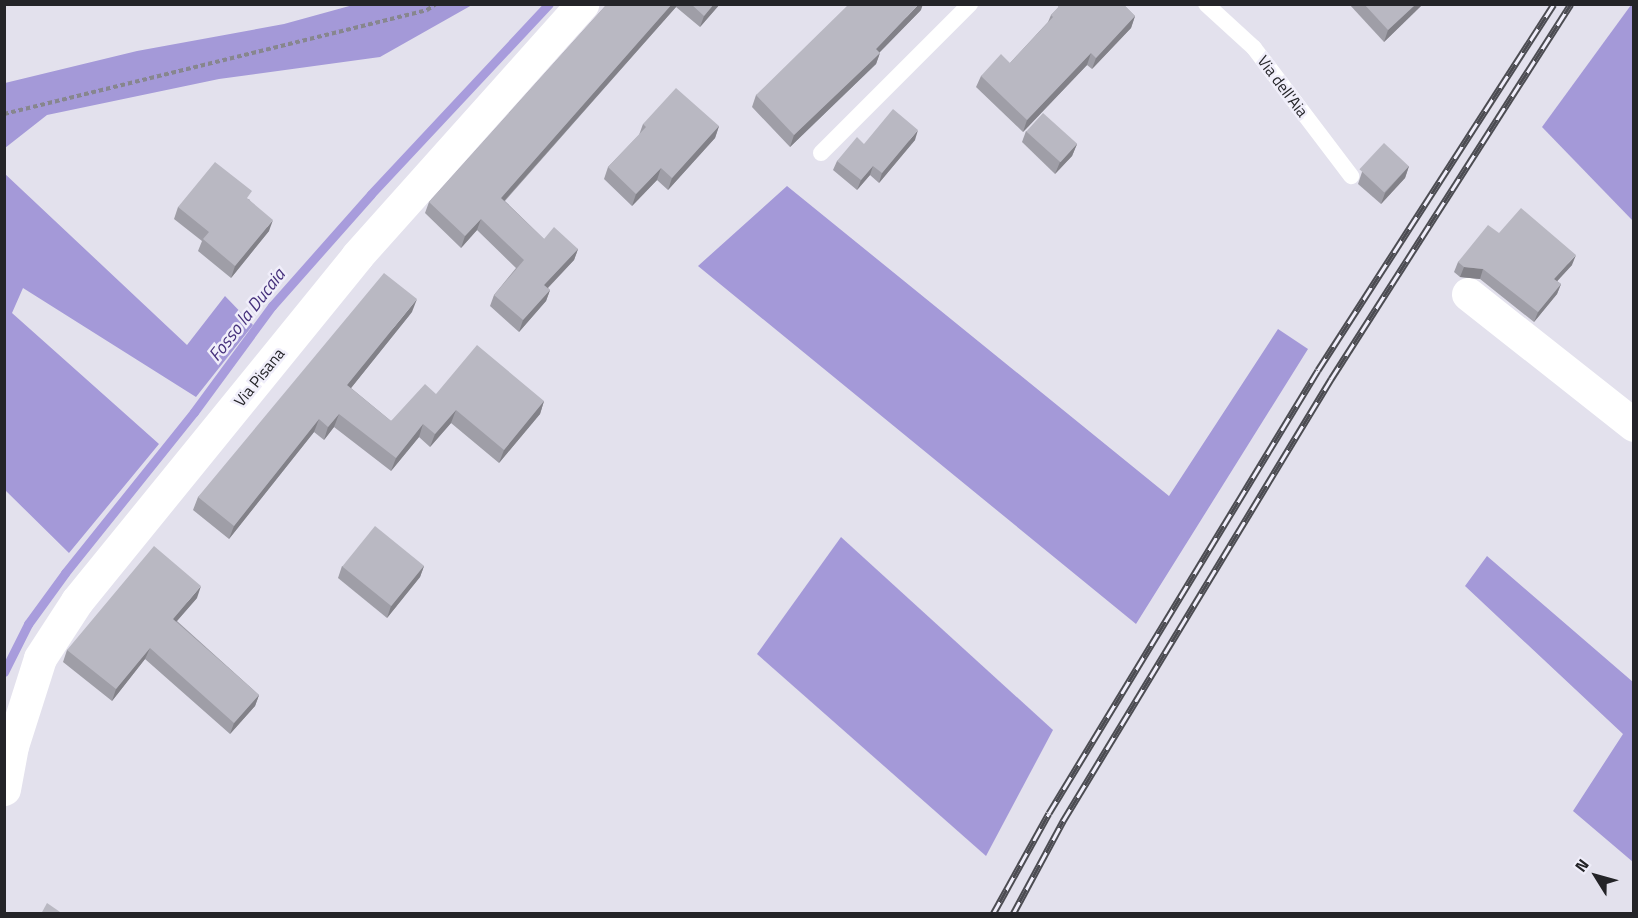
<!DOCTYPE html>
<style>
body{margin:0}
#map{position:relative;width:1638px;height:918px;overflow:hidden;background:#e3e1ed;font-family:"Titillium Web",sans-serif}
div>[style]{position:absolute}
.forest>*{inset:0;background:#a499d8}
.stream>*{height:9px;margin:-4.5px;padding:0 4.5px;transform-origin:4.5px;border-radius:4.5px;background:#a89cdc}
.path>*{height:4px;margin-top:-2px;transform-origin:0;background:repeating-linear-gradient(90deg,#87868e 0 4.5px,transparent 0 7.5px)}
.lane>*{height:16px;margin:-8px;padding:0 8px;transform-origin:8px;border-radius:8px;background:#fff}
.street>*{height:33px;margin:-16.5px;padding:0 16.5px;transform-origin:16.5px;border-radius:16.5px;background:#fff}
.secondary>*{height:33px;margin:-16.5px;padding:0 16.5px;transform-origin:16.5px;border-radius:16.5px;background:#fff}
.rail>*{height:7px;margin-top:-3.5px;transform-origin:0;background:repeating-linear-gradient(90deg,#f0eefa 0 14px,#4c4c52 0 28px);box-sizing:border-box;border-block:2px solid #4c4c52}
.wall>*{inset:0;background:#9f9ea7}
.shaded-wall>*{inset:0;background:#828188}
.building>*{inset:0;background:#b9b8c2;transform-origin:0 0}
span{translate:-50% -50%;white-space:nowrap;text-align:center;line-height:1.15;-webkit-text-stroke:5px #f0eefa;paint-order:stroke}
.street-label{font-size:16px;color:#242428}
.water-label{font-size:18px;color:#46317c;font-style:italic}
.frame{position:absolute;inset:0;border:6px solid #242428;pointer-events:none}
.north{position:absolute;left:1566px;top:846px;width:60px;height:60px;-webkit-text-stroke:4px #f0eefa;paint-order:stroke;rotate:307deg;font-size:16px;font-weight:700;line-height:24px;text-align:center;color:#242428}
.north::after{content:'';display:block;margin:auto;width:21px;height:27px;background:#242428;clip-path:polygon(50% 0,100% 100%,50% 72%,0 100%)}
</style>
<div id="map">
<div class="forest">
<div style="clip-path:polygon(353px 5px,472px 5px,380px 57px,219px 79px,47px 115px,5px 148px,5px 83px,137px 51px,284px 24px)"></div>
<div style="clip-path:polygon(1631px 5px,1634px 5px,1633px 221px,1542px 127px)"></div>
<div style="clip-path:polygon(4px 173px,187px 345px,225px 296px,253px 325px,196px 397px,23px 288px,12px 313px,159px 444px,69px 553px,5px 490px)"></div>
<div style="clip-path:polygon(787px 186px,1169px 496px,1278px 329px,1308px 349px,1136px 624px,698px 266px)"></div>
<div style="clip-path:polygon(841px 537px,1053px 730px,986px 856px,757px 654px)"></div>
<div style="clip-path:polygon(1487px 556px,1633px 682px,1633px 862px,1573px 811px,1623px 734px,1465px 586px)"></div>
</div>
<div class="stream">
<div style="left:4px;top:672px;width:54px;rotate:-63.4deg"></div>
<div style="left:28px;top:624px;width:63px;rotate:-54deg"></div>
<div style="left:65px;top:573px;width:206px;rotate:-51.3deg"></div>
<div style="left:194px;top:412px;width:132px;rotate:-53.7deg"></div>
<div style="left:272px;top:306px;width:149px;rotate:-48.5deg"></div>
<div style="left:371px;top:194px;width:260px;rotate:-46.9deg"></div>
</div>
<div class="path">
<div style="left:4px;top:114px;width:436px;rotate:-13.8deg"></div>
<div style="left:427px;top:10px;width:11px;rotate:-34deg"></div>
</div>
<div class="lane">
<div style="left:1206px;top:4px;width:65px;rotate:42.5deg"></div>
<div style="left:1254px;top:48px;width:161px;rotate:52.8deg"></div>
<div style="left:821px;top:153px;width:211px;rotate:-45deg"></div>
</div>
<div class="street">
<div style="left:1468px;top:294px;width:211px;rotate:38.3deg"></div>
</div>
<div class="secondary">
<div style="left:4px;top:789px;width:44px;rotate:-79.5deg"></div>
<div style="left:12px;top:746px;width:92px;rotate:-72.3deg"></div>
<div style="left:40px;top:658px;width:68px;rotate:-57deg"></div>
<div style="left:77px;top:601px;width:444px;rotate:-50.9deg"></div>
<div style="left:357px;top:256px;width:338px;rotate:-48.2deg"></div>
</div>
<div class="rail">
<div style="left:993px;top:914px;width:115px;rotate:-61deg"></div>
<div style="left:1049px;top:813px;width:518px;rotate:-58.73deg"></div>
<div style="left:1318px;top:370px;width:435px;rotate:-57.2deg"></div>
<div style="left:1013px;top:914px;width:106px;rotate:-61.7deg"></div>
<div style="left:1063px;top:821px;width:517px;rotate:-58.77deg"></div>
<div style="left:1331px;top:379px;width:445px;rotate:-57.4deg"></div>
</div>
<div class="wall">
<div style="clip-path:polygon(607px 4px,720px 4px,700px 27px,676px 7px,505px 201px,544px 239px,578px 249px,574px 260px,548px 288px,550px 290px,546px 301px,519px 332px,490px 306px,494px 295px,516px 268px,477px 230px,461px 248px,425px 213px,429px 202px)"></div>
<div style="clip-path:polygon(1056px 4px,1123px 4px,1135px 16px,1131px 28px,1092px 69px,1087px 65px,1023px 132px,976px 87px,981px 76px,1010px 63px,1048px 22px,1051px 15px,1059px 7px)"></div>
<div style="clip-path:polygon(1349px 4px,1423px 4px,1384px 42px)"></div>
<div style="clip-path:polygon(921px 10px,880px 52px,876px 64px,790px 147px,752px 107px,756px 95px)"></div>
<div style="clip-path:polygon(643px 124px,719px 126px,715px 138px,668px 190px,657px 180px,632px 206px,604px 179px,608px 167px,639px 135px)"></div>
<div style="clip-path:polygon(1026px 131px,1077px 144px,1072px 156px,1055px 174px,1022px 142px)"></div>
<div style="clip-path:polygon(915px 140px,879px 183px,870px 175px,857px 190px,833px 170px,837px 161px,864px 144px)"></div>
<div style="clip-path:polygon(1409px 166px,1405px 178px,1381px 204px,1358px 184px,1362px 172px)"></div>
<div style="clip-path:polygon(249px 199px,269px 231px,231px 278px,198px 251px,202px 241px,174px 219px,178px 207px)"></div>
<div style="clip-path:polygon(1499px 233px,1572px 265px,1557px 281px,1561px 284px,1557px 294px,1534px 322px,1480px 279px,1460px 277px,1454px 272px,1458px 262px)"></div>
<div style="clip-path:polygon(412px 312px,351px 388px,391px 421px,436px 394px,544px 401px,540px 414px,499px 463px,451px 423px,430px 447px,419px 437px,391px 471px,334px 427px,324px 440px,314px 432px,229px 539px,193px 510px,198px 497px)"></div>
<div style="clip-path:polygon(342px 566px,424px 566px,420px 577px,387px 618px,338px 578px)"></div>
<div style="clip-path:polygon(197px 598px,177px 621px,259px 695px,255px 706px,230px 734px,145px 659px,112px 701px,63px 662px,67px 650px)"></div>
</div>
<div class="shaded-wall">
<div style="clip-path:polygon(672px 4px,677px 4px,676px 7px,497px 209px,501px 198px)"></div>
<div style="clip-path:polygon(714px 4px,720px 4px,700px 27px,704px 16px)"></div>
<div style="clip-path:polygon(919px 4px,923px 4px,921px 10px,872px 60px,876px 49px)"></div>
<div style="clip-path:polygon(1416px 4px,1423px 4px,1384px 42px,1388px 30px)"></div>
<div style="clip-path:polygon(1135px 16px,1131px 28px,1092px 69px,1096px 58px)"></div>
<div style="clip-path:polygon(880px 53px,876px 64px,790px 147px,794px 135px)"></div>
<div style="clip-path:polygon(1091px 53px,1087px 65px,1023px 132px,1027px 120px)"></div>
<div style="clip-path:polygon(719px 126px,715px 138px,668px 190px,672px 178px)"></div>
<div style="clip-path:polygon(918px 130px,915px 140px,879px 183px,882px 173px)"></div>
<div style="clip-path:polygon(1077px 144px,1072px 156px,1055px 174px,1060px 162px)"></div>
<div style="clip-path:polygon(873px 166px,870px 175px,857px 190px,861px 180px)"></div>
<div style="clip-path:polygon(1409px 166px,1405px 178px,1381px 204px,1385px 193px)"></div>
<div style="clip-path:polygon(661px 168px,657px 180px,632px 206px,636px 194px)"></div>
<div style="clip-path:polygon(481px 219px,477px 230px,461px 248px,465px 236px)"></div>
<div style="clip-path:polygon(273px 220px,269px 231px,231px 278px,235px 266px)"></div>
<div style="clip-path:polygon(578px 249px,574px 260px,540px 296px,544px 285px)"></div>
<div style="clip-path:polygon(1576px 255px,1572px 265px,1550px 289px,1554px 279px)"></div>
<div style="clip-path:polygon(1464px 267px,1483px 269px,1480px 279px,1460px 277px)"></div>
<div style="clip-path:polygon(1561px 284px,1557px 294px,1534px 322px,1538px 312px)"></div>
<div style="clip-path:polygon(550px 290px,546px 301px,519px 332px,523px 320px)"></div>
<div style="clip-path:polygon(417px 299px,412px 312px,343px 398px,347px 385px)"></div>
<div style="clip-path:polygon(544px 401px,540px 414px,499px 463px,504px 450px)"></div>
<div style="clip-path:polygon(456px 410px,451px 423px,430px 447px,435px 434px)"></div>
<div style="clip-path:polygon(339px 414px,334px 427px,324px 440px,328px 427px)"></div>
<div style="clip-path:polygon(319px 419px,314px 432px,229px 539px,234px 526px)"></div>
<div style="clip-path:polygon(423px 424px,419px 437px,391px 471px,396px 458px)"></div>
<div style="clip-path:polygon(424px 566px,420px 577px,387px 618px,391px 606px)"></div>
<div style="clip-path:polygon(201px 586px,197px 598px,169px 630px,173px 619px)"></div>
<div style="clip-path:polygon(150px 648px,145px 659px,112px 701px,116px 689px)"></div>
<div style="clip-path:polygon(259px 695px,255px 706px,230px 734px,234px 723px)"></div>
</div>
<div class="building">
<div style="clip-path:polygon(607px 4px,672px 4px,501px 198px,544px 239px,554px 227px,578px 249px,544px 285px,550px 290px,523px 320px,494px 295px,524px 260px,481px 219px,465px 236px,429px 202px)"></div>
<div style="clip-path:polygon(691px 4px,714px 4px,704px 16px)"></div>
<div style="clip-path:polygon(849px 4px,919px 4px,876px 49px,880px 53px,794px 135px,756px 95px)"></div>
<div style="clip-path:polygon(1061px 4px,1123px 4px,1135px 16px,1096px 58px,1091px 53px,1027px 120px,981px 76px,1001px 54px,1010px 63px,1053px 17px,1051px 15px)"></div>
<div style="clip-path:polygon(1364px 4px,1416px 4px,1388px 30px)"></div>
<div style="clip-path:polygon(676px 88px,719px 126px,672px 178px,661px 168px,636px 194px,608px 167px,646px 127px,643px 124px)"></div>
<div style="clip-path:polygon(893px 109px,918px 130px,882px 173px,873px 166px,861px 180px,837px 161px,857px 137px,864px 144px)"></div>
<div style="left:1043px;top:113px;width:46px;height:25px;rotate:42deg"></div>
<div style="left:1384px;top:143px;width:34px;height:36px;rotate:43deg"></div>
<div style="clip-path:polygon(215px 162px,252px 191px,247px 198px,273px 220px,235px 266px,203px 239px,209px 232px,178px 207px)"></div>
<div style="clip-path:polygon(1521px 208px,1576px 255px,1554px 279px,1561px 284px,1538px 312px,1483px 269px,1464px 267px,1458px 262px,1488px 225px,1499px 233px)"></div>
<div style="clip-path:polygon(384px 273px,417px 299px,347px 385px,391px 421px,425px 384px,436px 394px,477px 345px,544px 401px,504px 450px,456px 410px,435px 434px,423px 424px,396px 458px,339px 414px,328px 427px,319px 419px,234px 526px,198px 497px)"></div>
<div style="left:375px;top:526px;width:63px;height:52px;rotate:39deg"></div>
<div style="clip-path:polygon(154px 546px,201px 586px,173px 619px,259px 695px,234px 723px,150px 648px,116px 689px,67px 650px)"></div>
<div style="clip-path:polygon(47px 903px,63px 914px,41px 914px)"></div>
</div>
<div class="street-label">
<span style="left:1283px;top:86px;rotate:53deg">Via dell'Aia</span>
<span style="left:259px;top:377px;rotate:-51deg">Via Pisana</span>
</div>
<div class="water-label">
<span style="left:247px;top:315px;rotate:-52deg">Fosso la Ducaia</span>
</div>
<div class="frame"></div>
<div class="north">N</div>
</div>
